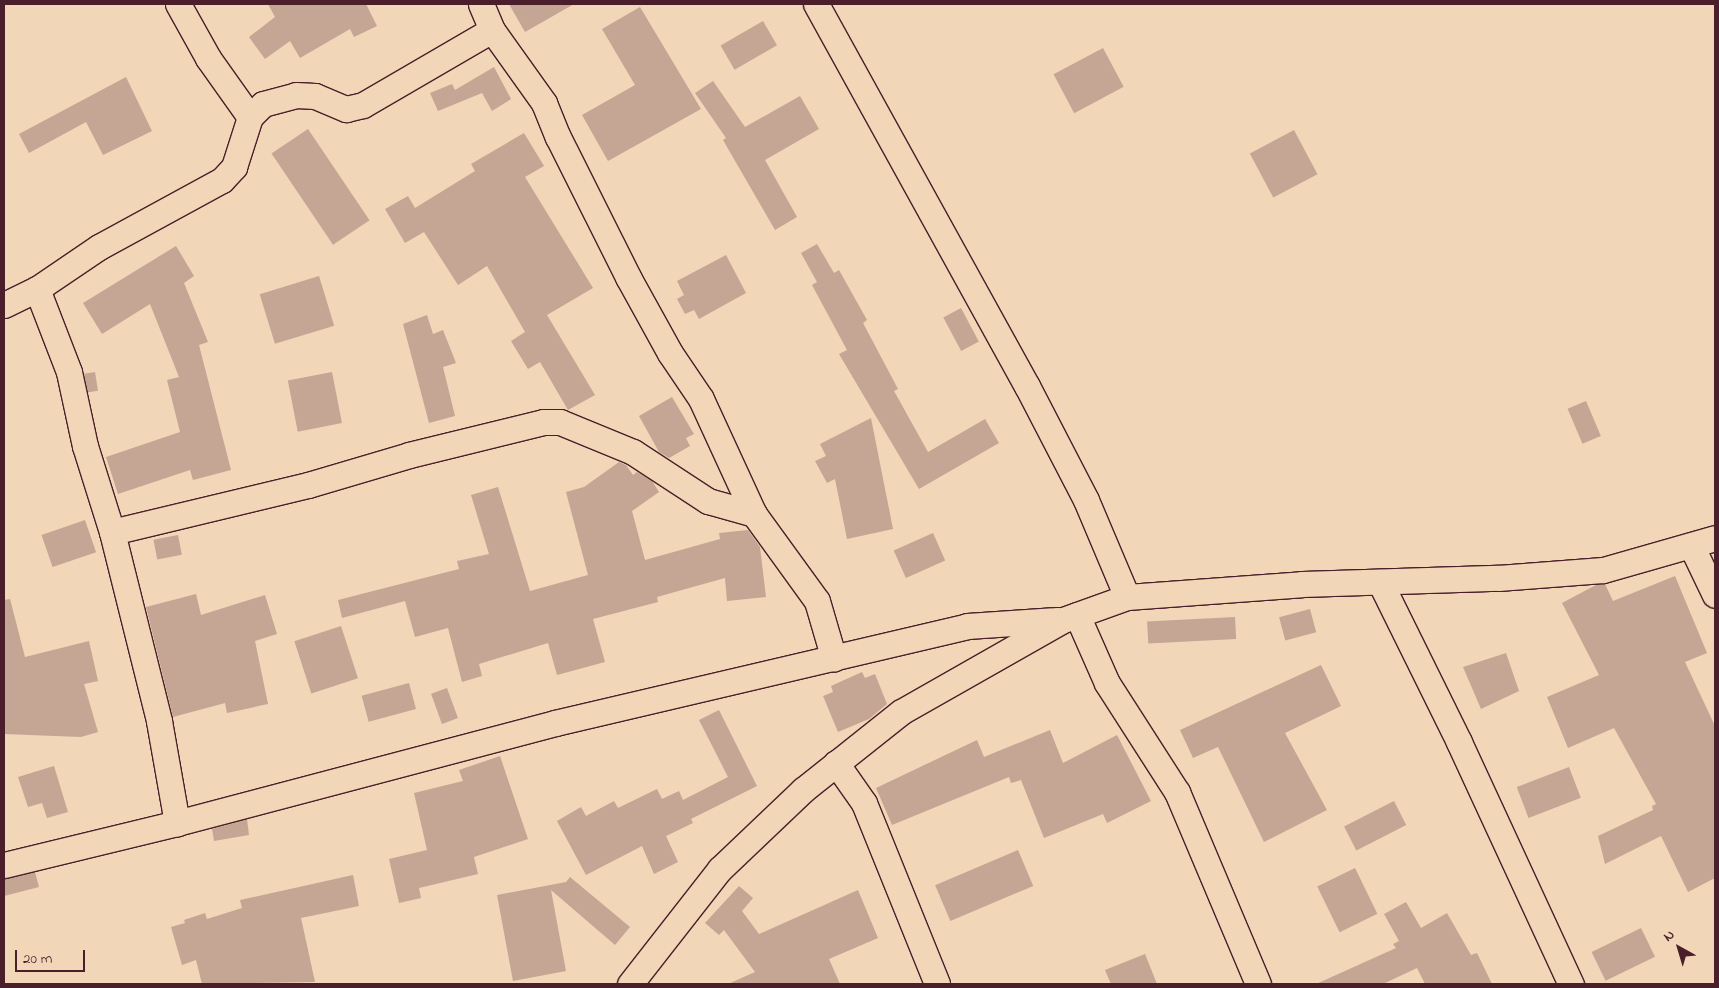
<!DOCTYPE html>
<style>
body{margin:0}
#map{position:relative;width:1719px;height:988px;overflow:hidden;background:#f1d6b8;font-family:"Indie Flower",sans-serif}
div>[style]{position:absolute}
.building>*{inset:0;background:#c5a593;transform-origin:0 0}
.roads{filter:drop-shadow(1px 0 #4a1f2b) drop-shadow(-1px 0 #4a1f2b) drop-shadow(0 1px #4a1f2b) drop-shadow(0 -1px #4a1f2b)}
.minor>*{height:25px;margin:-12.5px;padding:0 12.5px;transform-origin:12.5px;border-radius:12.5px;background:#f1d6b8}
span{translate:-50% -50%;white-space:nowrap;text-align:center;line-height:1.15;-webkit-text-stroke:4px #f1d6b8;paint-order:stroke}
.frame{position:absolute;inset:0;border:5px solid #4a1f2b;pointer-events:none}
.north{position:absolute;left:1654px;top:923px;width:50px;height:50px;-webkit-text-stroke:4px #f1d6b8;paint-order:stroke;rotate:321deg;font-size:14px;font-weight:700;line-height:20px;text-align:center;color:#4a1f2b}
.north::after{content:'';display:block;margin:auto;width:18px;height:22px;background:#4a1f2b;clip-path:polygon(50% 0,100% 100%,50% 72%,0 100%)}
.scale{position:absolute;left:15px;top:950px;width:70px;height:22px;box-sizing:border-box;border:2px solid #4a1f2b;border-top:0;padding-left:6px;font-size:15px;line-height:18px;white-space:nowrap;color:#4a1f2b;-webkit-text-stroke:4px #f1d6b8;paint-order:stroke}
</style>
<div id="map">
<div class="building">
<div style="clip-path:polygon(268px 4px,366px 4px,377px 26px,354px 37px,350px 29px,300px 58px,290px 41px,265px 59px,249px 37px,275px 17px)"></div>
<div style="clip-path:polygon(509px 4px,574px 4px,525px 32px)"></div>
<div style="clip-path:polygon(640px 7px,701px 109px,608px 161px,582px 115px,635px 85px,602px 29px)"></div>
<div style="left:763px;top:21px;width:28px;height:49px;rotate:60deg"></div>
<div style="left:1103px;top:48px;width:44px;height:56px;rotate:62deg"></div>
<div style="clip-path:polygon(494px 67px,511px 99px,492px 111px,482px 93px,438px 111px,430px 93px,452px 84px,455px 90px)"></div>
<div style="clip-path:polygon(126px 77px,152px 131px,103px 155px,86px 122px,29px 153px,19px 134px)"></div>
<div style="clip-path:polygon(713px 81px,745px 127px,800px 96px,819px 129px,765px 160px,797px 217px,775px 230px,723px 140px,726px 138px,695px 93px)"></div>
<div style="left:308px;top:129px;width:110px;height:44px;rotate:56deg"></div>
<div style="left:1294px;top:130px;width:50px;height:50px;rotate:62deg"></div>
<div style="clip-path:polygon(524px 133px,544px 166px,525px 177px,593px 288px,547px 315px,595px 395px,568px 410px,540px 362px,528px 369px,511px 341px,525px 332px,487px 266px,458px 285px,424px 232px,405px 243px,385px 209px,408px 196px,415px 208px,475px 171px,471px 164px)"></div>
<div style="clip-path:polygon(817px 244px,834px 273px,839px 270px,867px 320px,863px 323px,898px 389px,894px 391px,928px 452px,985px 419px,999px 443px,919px 489px,839px 354px,847px 350px,812px 285px,817px 282px,801px 253px)"></div>
<div style="clip-path:polygon(176px 246px,194px 276px,184px 283px,208px 342px,199px 345px,231px 470px,193px 480px,190px 470px,118px 494px,106px 457px,180px 432px,167px 380px,179px 377px,150px 304px,102px 334px,83px 303px)"></div>
<div style="clip-path:polygon(726px 255px,746px 293px,699px 319px,694px 310px,685px 314px,677px 299px,684px 295px,677px 281px)"></div>
<div style="left:319px;top:276px;width:52px;height:62px;rotate:73deg"></div>
<div style="left:961px;top:308px;width:38px;height:20px;rotate:62deg"></div>
<div style="clip-path:polygon(427px 315px,433px 334px,443px 330px,456px 363px,443px 367px,455px 416px,429px 423px,403px 324px)"></div>
<div style="left:95px;top:372px;width:19px;height:11px;rotate:81deg"></div>
<div style="left:332px;top:372px;width:52px;height:45px;rotate:79deg"></div>
<div style="clip-path:polygon(672px 397px,694px 434px,686px 438px,690px 446px,669px 458px,659px 452px,639px 416px)"></div>
<div style="left:1586px;top:401px;width:38px;height:20px;rotate:67deg"></div>
<div style="clip-path:polygon(871px 418px,893px 529px,847px 539px,835px 479px,827px 483px,815px 461px,826px 456px,820px 444px)"></div>
<div style="clip-path:polygon(619px 462px,626px 465px,633px 475px,637px 472px,652px 481px,659px 492px,632px 511px,645px 560px,720px 539px,719px 533px,748px 530px,760px 547px,766px 597px,727px 601px,725px 578px,657px 597px,658px 602px,593px 619px,605px 662px,557px 675px,548px 643px,479px 664px,482px 676px,462px 682px,448px 628px,415px 637px,405px 601px,342px 618px,338px 600px,459px 569px,457px 561px,489px 554px,471px 495px,498px 487px,530px 591px,588px 575px,566px 492px,584px 487px)"></div>
<div style="left:85px;top:520px;width:34px;height:46px;rotate:71deg"></div>
<div style="left:933px;top:533px;width:30px;height:43px;rotate:66deg"></div>
<div style="left:178px;top:535px;width:20px;height:25px;rotate:79deg"></div>
<div style="clip-path:polygon(1675px 576px,1707px 653px,1685px 662px,1715px 726px,1715px 878px,1688px 892px,1661px 836px,1605px 864px,1598px 836px,1653px 810px,1652px 806px,1656px 804px,1614px 728px,1568px 748px,1547px 697px,1599px 675px,1562px 603px,1596px 585px,1605px 584px,1613px 601px)"></div>
<div style="clip-path:polygon(196px 594px,201px 615px,265px 595px,277px 634px,255px 641px,268px 704px,227px 713px,225px 703px,173px 717px,146px 607px)"></div>
<div style="clip-path:polygon(10px 599px,25px 657px,89px 641px,98px 681px,84px 684px,98px 732px,81px 737px,4px 734px,4px 600px)"></div>
<div style="left:1310px;top:609px;width:24px;height:32px;rotate:75deg"></div>
<div style="left:1235px;top:617px;width:22px;height:88px;rotate:87deg"></div>
<div style="left:341px;top:626px;width:55px;height:49px;rotate:72deg"></div>
<div style="clip-path:polygon(1506px 653px,1519px 691px,1481px 709px,1463px 667px)"></div>
<div style="clip-path:polygon(1321px 665px,1341px 706px,1285px 733px,1327px 810px,1264px 842px,1218px 747px,1193px 758px,1180px 730px)"></div>
<div style="clip-path:polygon(862px 672px,865px 678px,875px 674px,887px 704px,869px 719px,838px 732px,823px 696px,833px 692px,831px 686px)"></div>
<div style="left:409px;top:683px;width:27px;height:49px;rotate:75deg"></div>
<div style="left:447px;top:688px;width:32px;height:17px;rotate:70deg"></div>
<div style="clip-path:polygon(719px 710px,757px 786px,691px 819px,693px 823px,666px 836px,678px 862px,654px 874px,642px 846px,586px 875px,557px 821px,581px 807px,586px 816px,614px 801px,618px 808px,657px 789px,662px 799px,679px 791px,683px 800px,728px 777px,699px 720px)"></div>
<div style="clip-path:polygon(1050px 730px,1063px 763px,1117px 735px,1151px 801px,1107px 823px,1103px 814px,1044px 838px,1021px 780px,1011px 783px,1009px 777px,892px 825px,876px 788px,977px 740px,984px 757px)"></div>
<div style="clip-path:polygon(500px 756px,528px 839px,474px 857px,478px 874px,419px 888px,421px 898px,399px 903px,389px 859px,427px 850px,414px 793px,463px 781px,459px 770px)"></div>
<div style="clip-path:polygon(54px 766px,68px 812px,47px 818px,42px 803px,28px 807px,18px 777px)"></div>
<div style="left:1569px;top:767px;width:33px;height:56px;rotate:69deg"></div>
<div style="left:1394px;top:801px;width:27px;height:56px;rotate:63deg"></div>
<div style="clip-path:polygon(247px 819px,249px 835px,214px 841px,212px 829px)"></div>
<div style="left:1018px;top:850px;width:39px;height:90px;rotate:67deg"></div>
<div style="left:1355px;top:868px;width:51px;height:42px;rotate:64deg"></div>
<div style="clip-path:polygon(35px 872px,39px 887px,4px 896px,4px 879px)"></div>
<div style="clip-path:polygon(353px 875px,359px 906px,301px 918px,315px 982px,202px 984px,196px 960px,182px 965px,171px 927px,185px 923px,184px 920px,205px 913px,207px 919px,242px 908px,240px 900px)"></div>
<div style="clip-path:polygon(570px 877px,630px 927px,615px 945px,551px 890px,566px 971px,513px 981px,497px 895px,566px 882px)"></div>
<div style="clip-path:polygon(739px 886px,753px 898px,742px 911px,759px 934px,858px 890px,878px 938px,829px 959px,840px 984px,728px 984px,755px 972px,724px 930px,719px 935px,705px 923px)"></div>
<div style="clip-path:polygon(1406px 902px,1421px 928px,1447px 913px,1471px 955px,1477px 953px,1492px 984px,1425px 984px,1417px 968px,1383px 984px,1316px 984px,1396px 948px,1393px 944px,1399px 941px,1384px 914px)"></div>
<div style="left:1641px;top:928px;width:32px;height:55px;rotate:64deg"></div>
<div style="clip-path:polygon(1145px 954px,1157px 984px,1111px 984px,1105px 970px)"></div>
</div>
<div class="roads">
<div class="minor">
<div style="left:178px;top:4px;width:62px;rotate:60.9deg"></div>
<div style="left:208px;top:58px;width:72px;rotate:54.6deg"></div>
<div style="left:481px;top:4px;width:28px;rotate:67deg"></div>
<div style="left:492px;top:30px;width:90px;rotate:54.5deg"></div>
<div style="left:544px;top:103px;width:37px;rotate:68deg"></div>
<div style="left:558px;top:137px;width:157px;rotate:63.4deg"></div>
<div style="left:628px;top:277px;width:87px;rotate:61.1deg"></div>
<div style="left:670px;top:353px;width:55px;rotate:56deg"></div>
<div style="left:701px;top:399px;width:127px;rotate:65.3deg"></div>
<div style="left:754px;top:514px;width:107px;rotate:54.1deg"></div>
<div style="left:817px;top:601px;width:60px;rotate:73.7deg"></div>
<div style="left:816px;top:4px;width:436px;rotate:61.1deg"></div>
<div style="left:1027px;top:386px;width:128px;rotate:62.6deg"></div>
<div style="left:1086px;top:500px;width:105px;rotate:67.1deg"></div>
<div style="left:37px;top:289px;width:89px;rotate:68.9deg"></div>
<div style="left:69px;top:372px;width:76px;rotate:77.8deg"></div>
<div style="left:85px;top:446px;width:90px;rotate:72.6deg"></div>
<div style="left:112px;top:532px;width:195px;rotate:76deg"></div>
<div style="left:159px;top:721px;width:104px;rotate:80deg"></div>
<div style="left:4px;top:305px;width:37px;rotate:-26deg"></div>
<div style="left:37px;top:289px;width:75px;rotate:-34.1deg"></div>
<div style="left:99px;top:247px;width:140px;rotate:-28.6deg"></div>
<div style="left:222px;top:180px;width:18px;rotate:-47deg"></div>
<div style="left:234px;top:167px;width:52px;rotate:-72.3deg"></div>
<div style="left:250px;top:117px;width:18px;rotate:-45deg"></div>
<div style="left:263px;top:104px;width:34px;rotate:-15deg"></div>
<div style="left:296px;top:95px;width:19px;rotate:3deg"></div>
<div style="left:315px;top:96px;width:34px;rotate:23deg"></div>
<div style="left:346px;top:109px;width:17px;rotate:-13deg"></div>
<div style="left:363px;top:105px;width:149px;rotate:-30.2deg"></div>
<div style="left:112px;top:532px;width:202px;rotate:-13.5deg"></div>
<div style="left:308px;top:485px;width:105px;rotate:-16.5deg"></div>
<div style="left:409px;top:455px;width:138px;rotate:-13.8deg"></div>
<div style="left:543px;top:422px;width:17px"></div>
<div style="left:560px;top:422px;width:79px;rotate:22.3deg"></div>
<div style="left:633px;top:452px;width:90px;rotate:33.2deg"></div>
<div style="left:708px;top:501px;width:48px;rotate:15.8deg"></div>
<div style="left:1692px;top:547px;width:53px;rotate:64.4deg"></div>
<div style="left:1380px;top:582px;width:178px;rotate:63.7deg"></div>
<div style="left:1459px;top:742px;width:267px;rotate:65.2deg"></div>
<div style="left:1077px;top:615px;width:74px;rotate:66.2deg"></div>
<div style="left:1107px;top:683px;width:130px;rotate:57.3deg"></div>
<div style="left:1177px;top:792px;width:208px;rotate:67.1deg"></div>
<div style="left:836px;top:763px;width:49px;rotate:55deg"></div>
<div style="left:864px;top:803px;width:195px;rotate:68deg"></div>
<div style="left:4px;top:865px;width:178px;rotate:-13.6deg"></div>
<div style="left:177px;top:823px;width:391px;rotate:-14.8deg"></div>
<div style="left:555px;top:723px;width:423px;rotate:-13.2deg"></div>
<div style="left:967px;top:626px;width:91px;rotate:-3.8deg"></div>
<div style="left:630px;top:984px;width:146px;rotate:-52deg"></div>
<div style="left:720px;top:869px;width:115px;rotate:-43.6deg"></div>
<div style="left:803px;top:790px;width:125px;rotate:-38.5deg"></div>
<div style="left:901px;top:712px;width:186px;rotate:-29.6deg"></div>
<div style="left:1063px;top:620px;width:68px;rotate:-19.8deg"></div>
<div style="left:1127px;top:597px;width:175px;rotate:-4.2deg"></div>
<div style="left:1302px;top:584px;width:196px;rotate:-1.8deg"></div>
<div style="left:1498px;top:578px;width:105px;rotate:-4.4deg"></div>
<div style="left:1603px;top:570px;width:116px;rotate:-15.9deg"></div>
</div>
</div>
<div class="frame"></div>
<div class="north">N</div>
<div class="scale">20 m</div>
</div>
